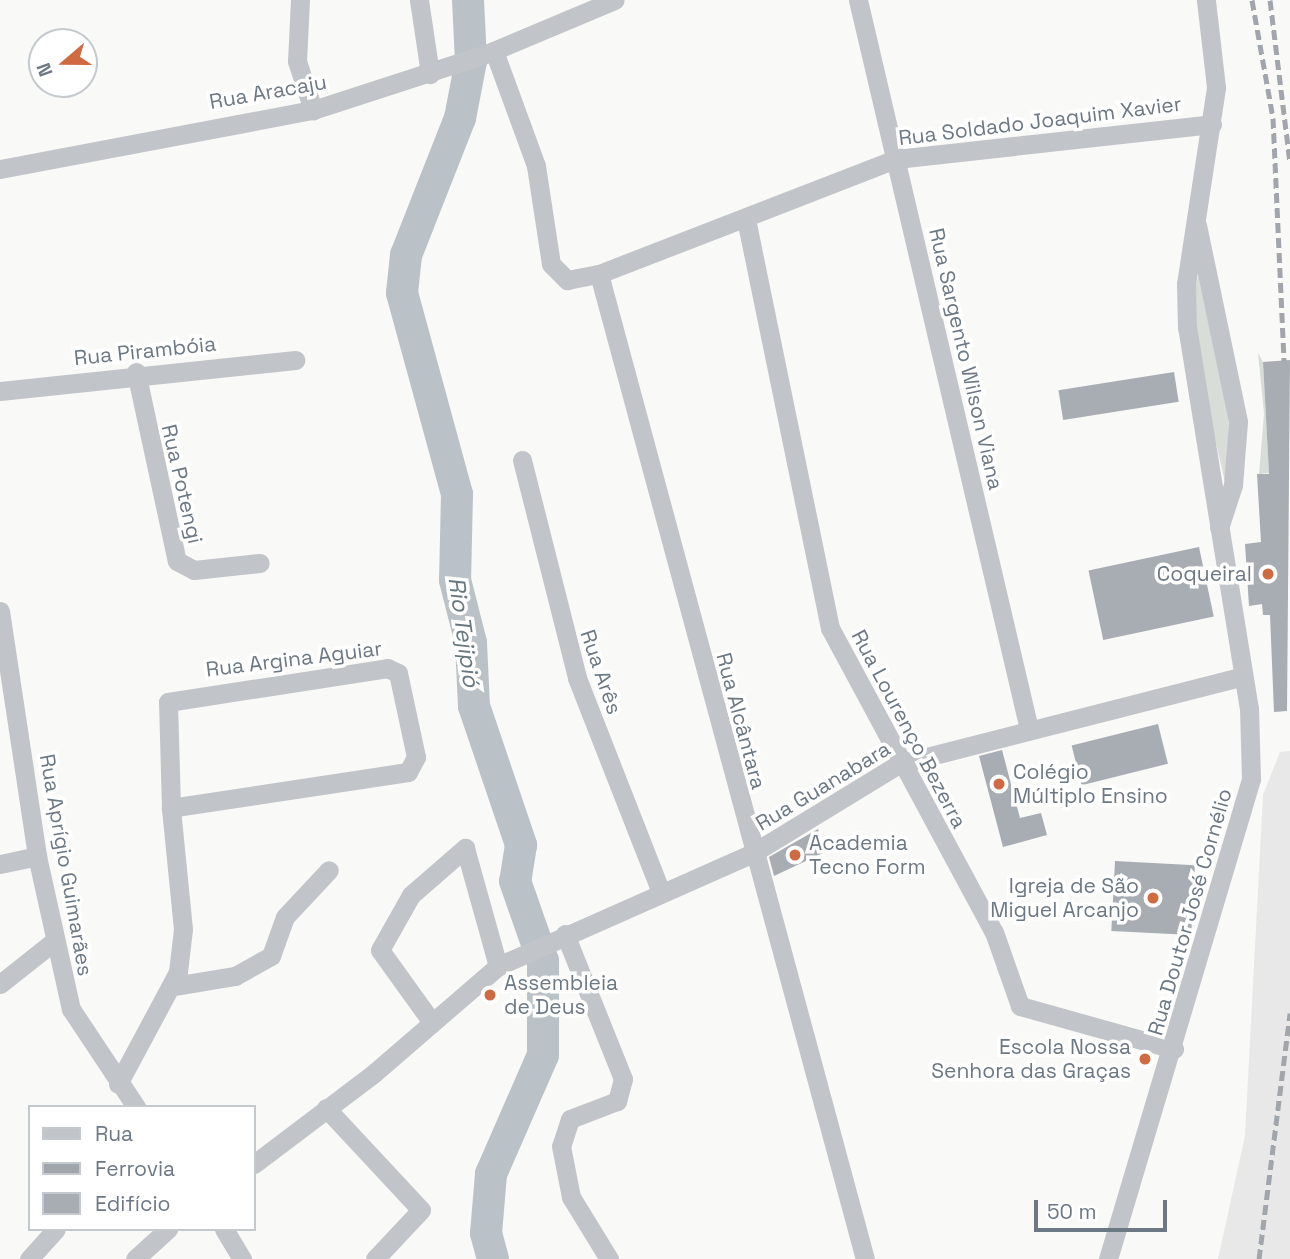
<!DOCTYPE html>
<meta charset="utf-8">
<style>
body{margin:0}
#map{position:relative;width:1290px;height:1259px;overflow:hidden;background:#f9f9f7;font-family:"Space Grotesk",sans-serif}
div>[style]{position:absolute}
.built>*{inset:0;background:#e7e8e7}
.green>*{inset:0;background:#d9ddd7}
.river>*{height:32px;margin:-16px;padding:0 16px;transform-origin:16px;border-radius:16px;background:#bac2c7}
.building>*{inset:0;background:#a7adb3;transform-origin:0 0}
.minor>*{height:19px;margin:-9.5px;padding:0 9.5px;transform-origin:9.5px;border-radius:9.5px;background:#c1c4c8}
.rail>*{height:5px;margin-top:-2.5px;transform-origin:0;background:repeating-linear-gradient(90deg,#a1a6ac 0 10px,transparent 0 15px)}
.dots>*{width:19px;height:19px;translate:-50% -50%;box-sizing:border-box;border:4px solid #fff;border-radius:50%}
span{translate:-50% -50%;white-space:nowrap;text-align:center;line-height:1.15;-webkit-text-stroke:7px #fff;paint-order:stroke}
.street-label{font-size:21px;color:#6c7884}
.poi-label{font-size:21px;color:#6c7884}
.right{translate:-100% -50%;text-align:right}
.left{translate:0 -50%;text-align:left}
.water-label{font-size:23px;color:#67777f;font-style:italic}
.legend{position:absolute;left:28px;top:1105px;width:228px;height:126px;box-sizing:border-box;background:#fff;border:2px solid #c4c9ce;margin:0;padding:9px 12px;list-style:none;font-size:21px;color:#6c7884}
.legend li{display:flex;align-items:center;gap:14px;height:35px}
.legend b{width:35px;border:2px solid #c4c9ce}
.north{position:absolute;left:28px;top:28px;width:70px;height:70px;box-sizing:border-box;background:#fff;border:2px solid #c4c9ce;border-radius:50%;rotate:250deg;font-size:19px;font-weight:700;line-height:28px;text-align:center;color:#6c7884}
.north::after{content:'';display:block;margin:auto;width:24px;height:32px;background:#cf6a41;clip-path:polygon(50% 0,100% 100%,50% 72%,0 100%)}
.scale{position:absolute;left:1034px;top:1200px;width:133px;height:32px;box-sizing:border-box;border:4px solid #6c7884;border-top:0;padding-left:9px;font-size:21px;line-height:24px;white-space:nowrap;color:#6c7884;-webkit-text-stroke:5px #fff;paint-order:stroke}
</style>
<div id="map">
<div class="built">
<div style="clip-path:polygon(1290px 751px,1290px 1259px,1218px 1259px,1245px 1136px,1263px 795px,1280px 752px)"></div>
</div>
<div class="green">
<div style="clip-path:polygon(1201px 265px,1230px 393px,1226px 486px,1202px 384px,1194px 292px)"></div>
<div style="clip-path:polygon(1258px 353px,1263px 362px,1269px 473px,1259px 474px,1264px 414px)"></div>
</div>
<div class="river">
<div style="left:468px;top:0;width:61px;rotate:87.2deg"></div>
<div style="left:471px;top:61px;width:58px;rotate:100.9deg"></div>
<div style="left:460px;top:118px;width:147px;rotate:111.5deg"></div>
<div style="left:406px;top:255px;width:38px;rotate:96deg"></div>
<div style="left:402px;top:293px;width:208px;rotate:74.7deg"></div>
<div style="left:457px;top:494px;width:86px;rotate:91.3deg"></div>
<div style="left:455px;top:580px;width:65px;rotate:75.7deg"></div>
<div style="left:471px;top:643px;width:63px;rotate:87.3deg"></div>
<div style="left:474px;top:706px;width:147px;rotate:71.3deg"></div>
<div style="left:521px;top:845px;width:36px;rotate:99deg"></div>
<div style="left:515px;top:881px;width:85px;rotate:70.7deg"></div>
<div style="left:543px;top:961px;width:94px;rotate:90deg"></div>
<div style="left:543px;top:1055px;width:130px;rotate:113.6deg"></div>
<div style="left:491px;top:1174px;width:59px;rotate:94.8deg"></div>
<div style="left:486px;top:1233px;width:27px;rotate:75deg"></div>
</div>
<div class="building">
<div style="clip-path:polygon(1290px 360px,1287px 711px,1274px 712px,1270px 615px,1263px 615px,1262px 604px,1249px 606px,1245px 544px,1261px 542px,1257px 474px,1269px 474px,1263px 362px)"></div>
<div style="left:1174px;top:372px;width:30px;height:117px;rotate:81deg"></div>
<div style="left:1199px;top:547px;width:71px;height:113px;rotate:78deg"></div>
<div style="left:1158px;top:724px;width:41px;height:89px;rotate:76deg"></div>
<div style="clip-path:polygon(1002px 750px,1020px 818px,1041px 813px,1047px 835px,1003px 847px,979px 756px)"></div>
<div style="clip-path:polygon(818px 829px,825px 852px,774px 876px,769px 857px)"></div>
<div style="left:1115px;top:861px;width:80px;height:70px;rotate:3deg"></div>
</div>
<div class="minor">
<div style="left:300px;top:0;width:61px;rotate:92.8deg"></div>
<div style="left:297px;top:61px;width:52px;rotate:71.9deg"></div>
<div style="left:419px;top:0;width:75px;rotate:81.5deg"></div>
<div style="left:858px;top:0;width:749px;rotate:76.8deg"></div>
<div style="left:494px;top:51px;width:122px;rotate:69.9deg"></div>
<div style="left:536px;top:166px;width:99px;rotate:81.3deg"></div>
<div style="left:551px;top:264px;width:23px;rotate:45deg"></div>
<div style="left:567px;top:280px;width:33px;rotate:-11deg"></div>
<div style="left:599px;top:274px;width:318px;rotate:-21.2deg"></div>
<div style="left:896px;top:159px;width:318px;rotate:-6.3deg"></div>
<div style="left:0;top:169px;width:319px;rotate:-10.7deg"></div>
<div style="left:313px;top:110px;width:187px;rotate:-18deg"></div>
<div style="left:491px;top:52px;width:134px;rotate:-22.8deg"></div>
<div style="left:746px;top:219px;width:418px;rotate:78.4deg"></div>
<div style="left:830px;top:628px;width:345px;rotate:61.7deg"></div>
<div style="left:994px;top:932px;width:78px;rotate:70.6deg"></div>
<div style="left:1020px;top:1006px;width:160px;rotate:15.6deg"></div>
<div style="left:1197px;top:225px;width:201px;rotate:78.2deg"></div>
<div style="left:1238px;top:422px;width:63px;rotate:94.5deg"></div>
<div style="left:1233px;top:485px;width:45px;rotate:108deg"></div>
<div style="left:599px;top:274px;width:1020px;rotate:74.89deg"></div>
<div style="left:136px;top:372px;width:193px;rotate:77.8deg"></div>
<div style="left:177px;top:561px;width:19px;rotate:28deg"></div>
<div style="left:194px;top:570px;width:66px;rotate:-6.1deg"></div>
<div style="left:0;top:391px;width:297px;rotate:-6deg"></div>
<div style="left:522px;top:460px;width:225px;rotate:75.8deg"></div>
<div style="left:577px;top:678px;width:230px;rotate:68.6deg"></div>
<div style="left:0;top:611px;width:248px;rotate:81.4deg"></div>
<div style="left:37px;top:856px;width:157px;rotate:77.5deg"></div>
<div style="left:71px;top:1009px;width:118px;rotate:56.4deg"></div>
<div style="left:0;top:864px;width:38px;rotate:-12deg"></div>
<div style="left:565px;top:934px;width:156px;rotate:68.2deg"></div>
<div style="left:623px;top:1079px;width:23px;rotate:105deg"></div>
<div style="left:617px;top:1101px;width:50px;rotate:159deg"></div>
<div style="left:570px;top:1119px;width:28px;rotate:108deg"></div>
<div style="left:561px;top:1146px;width:52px;rotate:78.9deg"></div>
<div style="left:571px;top:1197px;width:73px;rotate:58.5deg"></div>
<div style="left:0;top:984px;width:68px;rotate:-38.4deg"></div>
<div style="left:174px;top:986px;width:62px;rotate:-9.3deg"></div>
<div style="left:235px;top:976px;width:41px;rotate:-29.1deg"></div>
<div style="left:271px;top:956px;width:41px;rotate:-70.3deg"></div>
<div style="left:285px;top:917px;width:64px;rotate:-46.9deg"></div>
<div style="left:431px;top:1021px;width:87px;rotate:-125.7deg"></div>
<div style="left:380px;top:950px;width:63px;rotate:-60.6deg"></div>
<div style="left:411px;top:895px;width:72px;rotate:-41deg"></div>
<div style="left:465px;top:848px;width:123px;rotate:74.4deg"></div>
<div style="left:118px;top:1084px;width:127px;rotate:-61.8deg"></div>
<div style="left:178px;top:972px;width:43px;rotate:-83.4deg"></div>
<div style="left:183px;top:929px;width:122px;rotate:-95.7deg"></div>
<div style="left:171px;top:808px;width:106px;rotate:-91.6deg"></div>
<div style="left:168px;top:702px;width:222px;rotate:-8.8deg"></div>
<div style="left:387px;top:668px;width:12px;rotate:24deg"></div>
<div style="left:398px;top:673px;width:86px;rotate:77.9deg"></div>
<div style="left:416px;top:757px;width:17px;rotate:118deg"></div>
<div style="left:408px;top:772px;width:240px;rotate:171.4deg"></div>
<div style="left:326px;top:1108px;width:139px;rotate:47deg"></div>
<div style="left:421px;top:1210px;width:67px;rotate:133.2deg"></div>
<div style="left:254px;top:1164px;width:149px;rotate:-37.1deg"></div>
<div style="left:373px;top:1074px;width:165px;rotate:-40.8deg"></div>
<div style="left:498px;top:966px;width:279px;rotate:-23.9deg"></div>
<div style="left:753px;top:853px;width:171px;rotate:-31.4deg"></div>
<div style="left:899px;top:764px;width:355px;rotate:-14.3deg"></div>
<div style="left:224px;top:1229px;width:35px;rotate:59deg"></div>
<div style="left:29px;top:1259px;width:40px;rotate:-48deg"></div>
<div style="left:135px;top:1259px;width:45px;rotate:-42.3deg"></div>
<div style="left:1108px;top:1259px;width:501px;rotate:-73.41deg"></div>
<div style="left:1251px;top:779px;width:70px;rotate:-91.6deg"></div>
<div style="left:1249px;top:709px;width:386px;rotate:-99.2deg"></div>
<div style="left:1187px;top:328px;width:44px;rotate:-91.3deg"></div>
<div style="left:1186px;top:284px;width:199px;rotate:-81.3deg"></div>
<div style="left:1216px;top:87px;width:88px;rotate:-96.6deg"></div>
</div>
<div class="rail">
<div style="left:1252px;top:0;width:120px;rotate:79.9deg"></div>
<div style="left:1273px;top:118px;width:243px;rotate:87.4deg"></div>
<div style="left:1270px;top:0;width:163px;rotate:83deg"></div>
<div style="left:1259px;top:1259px;width:248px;rotate:-82.8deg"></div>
</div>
<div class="dots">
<div style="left:1268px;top:574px;background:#cf6a41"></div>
<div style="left:999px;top:784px;background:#cf6a41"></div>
<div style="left:795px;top:855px;background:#cf6a41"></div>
<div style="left:1153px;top:898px;background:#cf6a41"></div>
<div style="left:490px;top:995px;background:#cf6a41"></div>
<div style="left:1145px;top:1059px;background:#cf6a41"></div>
</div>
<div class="street-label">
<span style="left:268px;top:92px;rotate:-10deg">Rua Aracaju</span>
<span style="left:1040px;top:121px;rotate:-7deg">Rua Soldado Joaquim Xavier</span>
<span style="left:145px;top:351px;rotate:-6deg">Rua Pirambóia</span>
<span style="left:966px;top:359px;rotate:77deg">Rua Sargento Wilson Viana</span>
<span style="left:182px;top:484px;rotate:77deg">Rua Potengi</span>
<span style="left:294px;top:659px;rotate:-7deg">Rua Argina Aguiar</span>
<span style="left:601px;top:672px;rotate:71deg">Rua Arês</span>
<span style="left:741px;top:721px;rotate:75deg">Rua Alcântara</span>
<span style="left:909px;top:729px;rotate:62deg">Rua Lourenço Bezerra</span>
<span style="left:823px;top:786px;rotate:-31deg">Rua Guanabara</span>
<span style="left:66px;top:865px;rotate:80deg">Rua Aprígio Guimarães</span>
<span style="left:1190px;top:912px;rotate:-74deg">Rua Doutor José Cornélio</span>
</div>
<div class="poi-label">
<span class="right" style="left:1252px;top:574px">Coqueiral</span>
<span class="left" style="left:1013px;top:784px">Colégio<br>Múltiplo Ensino</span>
<span class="left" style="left:809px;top:855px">Academia<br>Tecno Form</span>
<span class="right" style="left:1139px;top:898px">Igreja de São<br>Miguel Arcanjo</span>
<span class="left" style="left:504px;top:995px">Assembleia<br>de Deus</span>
<span class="right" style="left:1131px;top:1059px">Escola Nossa<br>Senhora das Graças</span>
</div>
<div class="water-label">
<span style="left:464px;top:632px;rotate:82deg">Rio Tejipió</span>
</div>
<ul class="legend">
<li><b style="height:9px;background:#c1c4c8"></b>Rua</li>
<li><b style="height:9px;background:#a1a6ac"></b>Ferrovia</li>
<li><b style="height:19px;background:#a7adb3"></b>Edifício</li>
</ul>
<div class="north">N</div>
<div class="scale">50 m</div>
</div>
